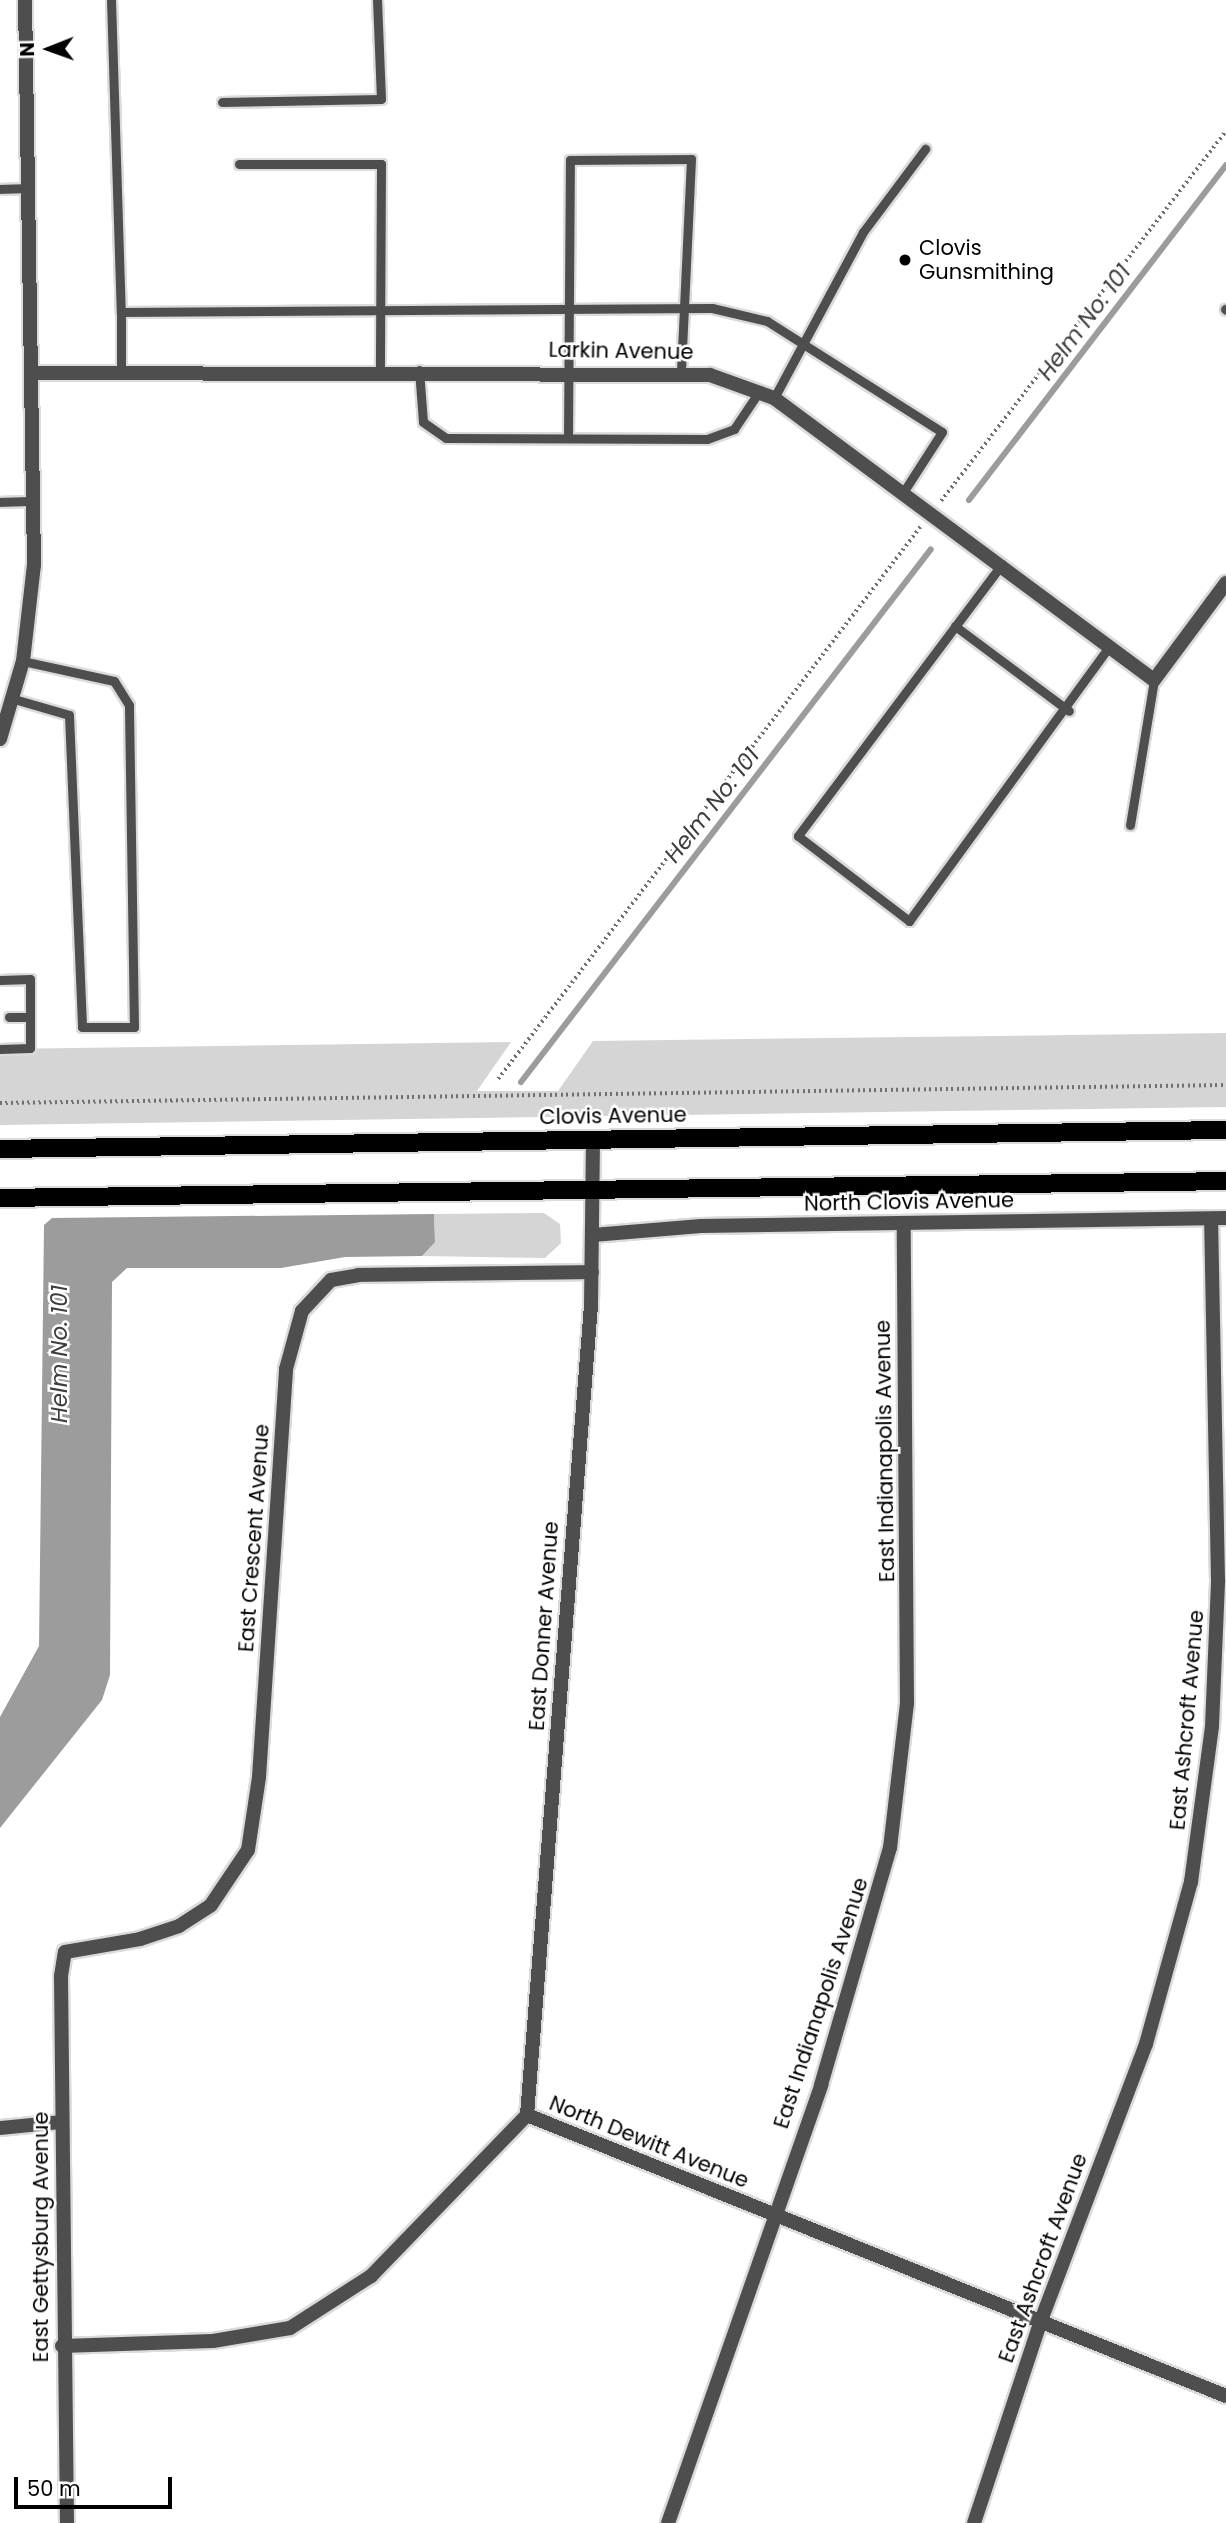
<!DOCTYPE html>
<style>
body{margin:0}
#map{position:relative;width:1226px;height:2523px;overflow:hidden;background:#fff;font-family:Poppins,sans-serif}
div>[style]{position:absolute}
.green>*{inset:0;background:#d5d5d5}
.water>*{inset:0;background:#9c9c9c}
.stream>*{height:6px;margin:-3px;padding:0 3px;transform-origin:3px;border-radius:3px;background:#9c9c9c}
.path>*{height:3.5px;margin-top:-1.75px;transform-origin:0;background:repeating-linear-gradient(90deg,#707070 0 2px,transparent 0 5.5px)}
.roads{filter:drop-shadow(2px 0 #dbdbdb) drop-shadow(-2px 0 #dbdbdb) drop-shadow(0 2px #dbdbdb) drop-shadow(0 -2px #dbdbdb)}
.service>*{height:9px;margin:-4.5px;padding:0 4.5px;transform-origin:4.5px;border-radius:4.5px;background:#4e4e4e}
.minor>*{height:14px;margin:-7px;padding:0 7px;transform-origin:7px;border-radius:7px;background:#4e4e4e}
.tertiary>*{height:14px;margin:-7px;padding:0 7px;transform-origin:7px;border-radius:7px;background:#4e4e4e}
.primary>*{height:18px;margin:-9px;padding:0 9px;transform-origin:9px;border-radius:9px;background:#000}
.dots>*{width:19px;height:19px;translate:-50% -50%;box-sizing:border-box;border:4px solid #fff;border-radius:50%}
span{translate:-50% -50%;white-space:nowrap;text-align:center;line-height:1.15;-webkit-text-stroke:5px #fff;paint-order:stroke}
.poi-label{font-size:21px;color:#000}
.left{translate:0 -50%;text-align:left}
.street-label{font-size:21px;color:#000}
.water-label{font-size:23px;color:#3d3d3d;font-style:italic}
.north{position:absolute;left:14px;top:14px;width:70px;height:70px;-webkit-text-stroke:5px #fff;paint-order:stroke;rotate:269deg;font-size:19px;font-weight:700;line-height:28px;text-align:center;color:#000}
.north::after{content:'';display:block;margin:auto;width:24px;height:32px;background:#000;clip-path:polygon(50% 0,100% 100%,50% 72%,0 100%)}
.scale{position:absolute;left:14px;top:2477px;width:158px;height:32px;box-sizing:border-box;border:4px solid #000;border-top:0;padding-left:9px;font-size:21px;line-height:24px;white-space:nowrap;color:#000;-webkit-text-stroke:5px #fff;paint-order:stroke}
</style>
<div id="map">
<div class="green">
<div style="clip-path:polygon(1226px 1033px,1226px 1107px,0 1125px,0 1049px,511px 1042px,477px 1091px,558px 1091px,593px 1041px)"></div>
<div style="clip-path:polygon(544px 1213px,560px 1224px,561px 1243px,545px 1258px,422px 1256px,435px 1241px,434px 1214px)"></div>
</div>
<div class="water">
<div style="clip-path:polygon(434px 1214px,435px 1242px,422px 1256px,345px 1257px,281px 1268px,127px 1268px,112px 1282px,110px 1675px,102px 1700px,0 1828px,0 1717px,39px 1646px,44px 1225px,52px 1218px)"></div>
</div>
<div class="stream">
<div style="left:969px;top:500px;width:422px;rotate:-52.5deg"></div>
<div style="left:521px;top:1082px;width:672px;rotate:-52.43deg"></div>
</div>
<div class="path">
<div style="left:941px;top:501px;width:467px;rotate:-52.4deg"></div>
<div style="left:498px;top:1079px;width:696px;rotate:-52.59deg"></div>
<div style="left:0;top:1103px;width:1226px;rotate:-0.84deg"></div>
</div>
<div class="roads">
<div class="service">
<div style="left:111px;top:0;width:312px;rotate:88.2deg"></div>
<div style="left:121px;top:312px;width:591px;rotate:-0.39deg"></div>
<div style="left:712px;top:308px;width:57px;rotate:13.3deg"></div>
<div style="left:767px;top:321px;width:207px;rotate:32.4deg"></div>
<div style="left:942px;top:432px;width:70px;rotate:122.8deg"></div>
<div style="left:222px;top:102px;width:159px;rotate:-1.1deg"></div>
<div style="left:381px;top:99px;width:99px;rotate:-92.3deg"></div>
<div style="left:239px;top:164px;width:142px"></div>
<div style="left:381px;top:164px;width:206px;rotate:90.3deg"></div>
<div style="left:0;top:189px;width:26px;rotate:-2deg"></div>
<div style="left:1225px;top:309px;width:1px;rotate:45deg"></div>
<div style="left:419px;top:370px;width:52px;rotate:85.6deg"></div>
<div style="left:423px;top:422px;width:28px;rotate:35deg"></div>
<div style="left:446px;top:438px;width:261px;rotate:0.2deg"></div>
<div style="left:707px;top:439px;width:29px;rotate:-20deg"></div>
<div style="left:734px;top:429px;width:47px;rotate:-56.3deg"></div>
<div style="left:121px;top:372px;width:60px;rotate:-90deg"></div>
<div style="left:774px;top:398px;width:188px;rotate:-61.8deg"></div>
<div style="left:863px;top:232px;width:104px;rotate:-53.2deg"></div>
<div style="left:568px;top:438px;width:278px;rotate:-89.6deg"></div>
<div style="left:570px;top:160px;width:121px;rotate:-0.5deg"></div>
<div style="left:691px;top:159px;width:211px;rotate:92.7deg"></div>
<div style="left:0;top:502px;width:34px;rotate:-2deg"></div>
<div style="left:1002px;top:564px;width:340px;rotate:126.9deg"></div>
<div style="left:798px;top:836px;width:140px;rotate:37.4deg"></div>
<div style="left:909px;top:921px;width:339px;rotate:-53.9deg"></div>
<div style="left:955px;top:626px;width:142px;rotate:36.7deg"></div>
<div style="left:14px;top:699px;width:57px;rotate:16.2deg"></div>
<div style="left:69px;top:715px;width:312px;rotate:87.6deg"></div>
<div style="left:82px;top:1027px;width:52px"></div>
<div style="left:134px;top:1027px;width:322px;rotate:-90.9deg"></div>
<div style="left:129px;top:705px;width:28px;rotate:-122deg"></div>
<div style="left:114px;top:681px;width:93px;rotate:-167.6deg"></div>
<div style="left:1130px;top:825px;width:147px;rotate:-80.6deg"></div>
<div style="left:0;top:980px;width:30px;rotate:-2deg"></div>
<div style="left:30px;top:979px;width:69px;rotate:90deg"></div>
<div style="left:30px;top:1048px;width:30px;rotate:178deg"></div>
<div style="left:9px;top:1017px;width:21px"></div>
</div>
<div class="minor">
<div style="left:31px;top:373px;width:679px;rotate:0.17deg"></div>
<div style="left:710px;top:375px;width:68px;rotate:19.8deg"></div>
<div style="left:774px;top:398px;width:473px;rotate:36.6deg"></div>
<div style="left:1154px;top:680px;width:121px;rotate:-53.4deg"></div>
<div style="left:593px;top:1235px;width:108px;rotate:-4.8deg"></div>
<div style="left:701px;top:1226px;width:525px;rotate:-0.87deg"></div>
<div style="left:527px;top:2115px;width:813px;rotate:-85.48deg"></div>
<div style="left:591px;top:1305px;width:166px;rotate:-89.3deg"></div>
<div style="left:0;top:2128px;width:61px;rotate:-5.6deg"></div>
<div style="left:62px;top:2346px;width:151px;rotate:-1.9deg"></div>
<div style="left:213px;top:2341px;width:78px;rotate:-9.6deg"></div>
<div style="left:290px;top:2328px;width:96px;rotate:-32.7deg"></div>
<div style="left:371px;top:2276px;width:224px;rotate:-45.9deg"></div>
<div style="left:527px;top:2115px;width:753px;rotate:21.9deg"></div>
<div style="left:67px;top:2523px;width:547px;rotate:-90.63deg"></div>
<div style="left:61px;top:1976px;width:24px;rotate:-81deg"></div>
<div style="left:65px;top:1952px;width:76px;rotate:-9.8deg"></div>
<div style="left:140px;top:1939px;width:41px;rotate:-18.4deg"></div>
<div style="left:179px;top:1926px;width:38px;rotate:-33deg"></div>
<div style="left:211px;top:1905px;width:66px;rotate:-56.1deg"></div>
<div style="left:248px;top:1850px;width:74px;rotate:-81.4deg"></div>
<div style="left:259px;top:1777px;width:409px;rotate:-86.2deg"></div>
<div style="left:286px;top:1369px;width:60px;rotate:-74.6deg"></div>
<div style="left:302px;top:1311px;width:42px;rotate:-46.9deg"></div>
<div style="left:331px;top:1280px;width:27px;rotate:-10deg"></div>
<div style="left:358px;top:1275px;width:234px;rotate:-0.7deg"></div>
<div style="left:668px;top:2523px;width:464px;rotate:-70.7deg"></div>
<div style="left:821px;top:2085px;width:247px;rotate:-73.8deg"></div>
<div style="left:890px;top:1848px;width:146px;rotate:-83.3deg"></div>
<div style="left:907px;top:1703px;width:480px;rotate:-90.4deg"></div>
<div style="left:974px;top:2523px;width:211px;rotate:-71.7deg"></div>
<div style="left:1040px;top:2323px;width:298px;rotate:-69.2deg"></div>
<div style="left:1146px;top:2044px;width:168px;rotate:-74.5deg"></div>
<div style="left:1191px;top:1882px;width:157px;rotate:-82.3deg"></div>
<div style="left:1212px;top:1726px;width:146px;rotate:-87.6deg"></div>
<div style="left:1218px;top:1580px;width:361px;rotate:-91.1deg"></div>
</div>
<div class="tertiary">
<div style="left:0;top:739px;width:81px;rotate:-73.6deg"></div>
<div style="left:23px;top:661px;width:97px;rotate:-83.5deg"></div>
<div style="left:34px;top:565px;width:565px;rotate:-90.91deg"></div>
</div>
<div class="primary">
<div style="left:0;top:1149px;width:1226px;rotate:-0.89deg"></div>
<div style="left:0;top:1198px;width:1226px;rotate:-0.79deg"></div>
</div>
</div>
<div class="dots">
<div style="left:905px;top:260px;background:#000"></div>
</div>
<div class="poi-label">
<span class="left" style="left:919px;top:260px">Clovis<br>Gunsmithing</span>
</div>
<div class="street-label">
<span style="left:621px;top:351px;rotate:1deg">Larkin Avenue</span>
<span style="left:613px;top:1116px;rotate:-1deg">Clovis Avenue</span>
<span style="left:909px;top:1202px;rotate:-1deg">North Clovis Avenue</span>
<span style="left:885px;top:1451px;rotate:-91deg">East Indianapolis Avenue</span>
<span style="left:254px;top:1538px;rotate:-86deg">East Crescent Avenue</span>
<span style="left:544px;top:1626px;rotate:-86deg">East Donner Avenue</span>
<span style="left:1187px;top:1720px;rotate:-85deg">East Ashcroft Avenue</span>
<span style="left:821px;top:2003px;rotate:-72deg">East Indianapolis Avenue</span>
<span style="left:649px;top:2142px;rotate:22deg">North Dewitt Avenue</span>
<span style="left:41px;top:2237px;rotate:-90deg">East Gettysburg Avenue</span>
<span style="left:1043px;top:2258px;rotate:-70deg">East Ashcroft Avenue</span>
</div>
<div class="water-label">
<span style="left:1084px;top:322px;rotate:-53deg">Helm No. 101</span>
<span style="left:712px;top:805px;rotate:-52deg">Helm No. 101</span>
<span style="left:59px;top:1354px;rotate:-90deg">Helm No. 101</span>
</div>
<div class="north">N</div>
<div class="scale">50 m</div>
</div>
